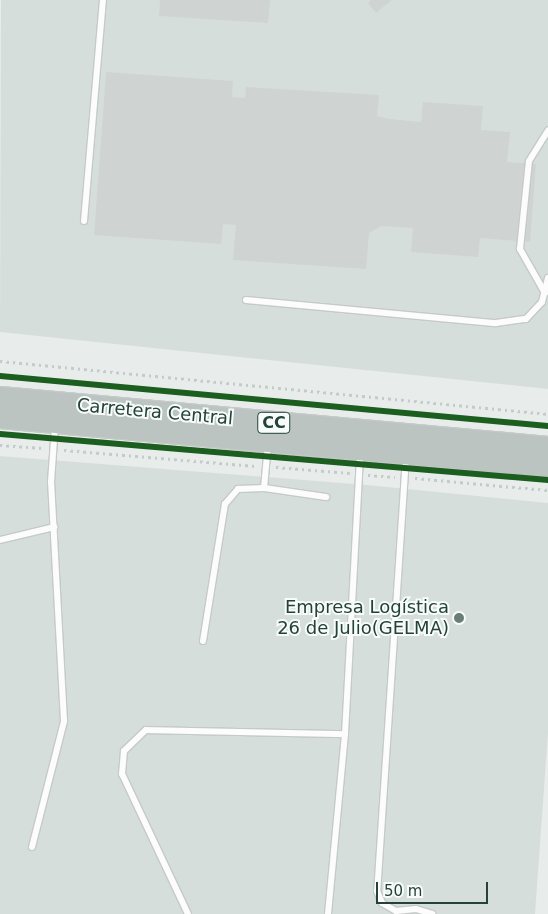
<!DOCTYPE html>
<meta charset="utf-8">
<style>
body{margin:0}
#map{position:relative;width:548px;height:914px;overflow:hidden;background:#e8edeb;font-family:"DejaVu Sans",sans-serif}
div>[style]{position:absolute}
.built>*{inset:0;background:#d6dedb}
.building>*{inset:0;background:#cfd4d2}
.path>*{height:2.5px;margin-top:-1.25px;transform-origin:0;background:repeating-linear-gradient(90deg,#c3ccca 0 2.5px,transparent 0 6.5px)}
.roads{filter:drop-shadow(1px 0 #c5cac8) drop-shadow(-1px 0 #c5cac8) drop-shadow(0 1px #c5cac8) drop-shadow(0 -1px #c5cac8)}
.lane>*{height:6px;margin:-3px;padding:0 3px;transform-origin:3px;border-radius:3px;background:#fcfcfc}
.highway>*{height:22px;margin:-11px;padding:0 11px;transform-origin:11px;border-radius:11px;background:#bcc4c2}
.cycleway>*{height:6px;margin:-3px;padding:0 3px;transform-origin:3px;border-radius:3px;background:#1b5e20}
.dots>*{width:14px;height:14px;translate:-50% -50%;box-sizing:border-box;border:2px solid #f7fbf9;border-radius:50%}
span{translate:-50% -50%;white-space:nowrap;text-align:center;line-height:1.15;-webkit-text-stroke:4px #f7fbf9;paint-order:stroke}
.shield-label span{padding:1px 4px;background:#f7fbf9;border:1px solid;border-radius:4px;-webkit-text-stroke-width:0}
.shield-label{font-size:16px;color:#24423a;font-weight:700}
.street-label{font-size:18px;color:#24423a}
.poi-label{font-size:18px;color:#24423a}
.right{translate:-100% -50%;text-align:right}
.scale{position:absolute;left:376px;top:882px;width:112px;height:22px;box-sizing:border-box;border:2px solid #24423a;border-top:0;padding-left:6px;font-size:15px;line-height:18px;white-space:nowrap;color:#24423a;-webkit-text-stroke:4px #f7fbf9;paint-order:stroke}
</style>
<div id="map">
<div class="built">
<div style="clip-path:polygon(1px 0,548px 0,548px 389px,0 332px)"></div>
<div style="clip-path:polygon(0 456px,367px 485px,548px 503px,548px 733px,535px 914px,0 914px)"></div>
</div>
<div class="building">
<div style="clip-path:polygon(160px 0,270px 0,268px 23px,159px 16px)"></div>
<div style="clip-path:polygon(371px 0,392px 0,376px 13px,368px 3px)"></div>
<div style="clip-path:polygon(106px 72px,233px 81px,232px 97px,245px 98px,246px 87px,379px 95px,377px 116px,390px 119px,421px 122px,423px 102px,483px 106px,481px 130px,510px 132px,507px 162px,536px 164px,530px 242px,480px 238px,478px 257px,411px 252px,413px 228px,381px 226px,369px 233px,366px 269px,233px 260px,236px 225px,223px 224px,221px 244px,94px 235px)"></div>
</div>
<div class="path">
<div style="left:0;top:361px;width:551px;rotate:5.52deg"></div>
<div style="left:0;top:445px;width:43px;rotate:4deg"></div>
<div style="left:64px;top:450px;width:192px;rotate:4.8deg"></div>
<div style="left:276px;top:467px;width:74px;rotate:4.6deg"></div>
<div style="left:368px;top:475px;width:27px;rotate:4deg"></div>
<div style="left:415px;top:478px;width:134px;rotate:5.2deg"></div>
</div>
<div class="roads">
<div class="lane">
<div style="left:84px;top:221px;width:222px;rotate:-85.1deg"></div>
<div style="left:545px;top:293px;width:51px;rotate:-119.6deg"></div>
<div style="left:520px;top:249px;width:88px;rotate:-84.2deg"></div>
<div style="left:529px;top:161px;width:36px;rotate:-58deg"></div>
<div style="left:246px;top:300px;width:251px;rotate:5.3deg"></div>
<div style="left:496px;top:323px;width:30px;rotate:-8deg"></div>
<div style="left:526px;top:319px;width:23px;rotate:-47deg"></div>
<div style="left:542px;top:302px;width:25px;rotate:-76deg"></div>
<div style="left:406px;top:457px;width:435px;rotate:93.8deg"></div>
<div style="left:377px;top:891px;width:13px;rotate:67deg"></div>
<div style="left:382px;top:903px;width:16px;rotate:30deg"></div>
<div style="left:396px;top:911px;width:20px;rotate:-6deg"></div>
<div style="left:416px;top:909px;width:17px;rotate:17deg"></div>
<div style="left:264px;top:488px;width:63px;rotate:8.3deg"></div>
<div style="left:0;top:540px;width:56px;rotate:-13.5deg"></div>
<div style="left:203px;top:641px;width:139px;rotate:-80.9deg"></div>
<div style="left:225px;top:504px;width:20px;rotate:-49deg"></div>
<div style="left:238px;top:489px;width:26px;rotate:-2deg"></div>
<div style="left:264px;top:488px;width:44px;rotate:-84.8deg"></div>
<div style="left:32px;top:847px;width:130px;rotate:-75.7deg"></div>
<div style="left:64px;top:721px;width:239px;rotate:-93.1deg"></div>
<div style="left:51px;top:482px;width:56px;rotate:-85.9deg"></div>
<div style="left:188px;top:914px;width:155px;rotate:-115.2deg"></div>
<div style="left:122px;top:774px;width:23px;rotate:-85deg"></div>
<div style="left:124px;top:751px;width:30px;rotate:-44deg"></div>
<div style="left:146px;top:730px;width:199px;rotate:1.2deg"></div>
<div style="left:345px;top:734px;width:281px;rotate:-86.9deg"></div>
<div style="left:328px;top:914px;width:181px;rotate:-84.6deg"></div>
</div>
<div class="highway">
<div style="left:0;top:398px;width:550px;rotate:5.21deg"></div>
<div style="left:0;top:417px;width:550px;rotate:5.11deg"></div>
</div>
</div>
<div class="cycleway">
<div style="left:0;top:376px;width:550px;rotate:5.21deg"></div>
<div style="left:0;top:434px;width:550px;rotate:4.8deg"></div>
</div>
<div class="dots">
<div style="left:459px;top:618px;background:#697e78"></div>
</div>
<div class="shield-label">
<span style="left:274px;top:423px">CC</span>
</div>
<div class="street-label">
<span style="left:155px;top:412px;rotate:5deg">Carretera Central</span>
</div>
<div class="poi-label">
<span class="right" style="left:449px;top:618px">Empresa Logística<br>26 de Julio(GELMA)</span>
</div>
<div class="scale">50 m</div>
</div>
